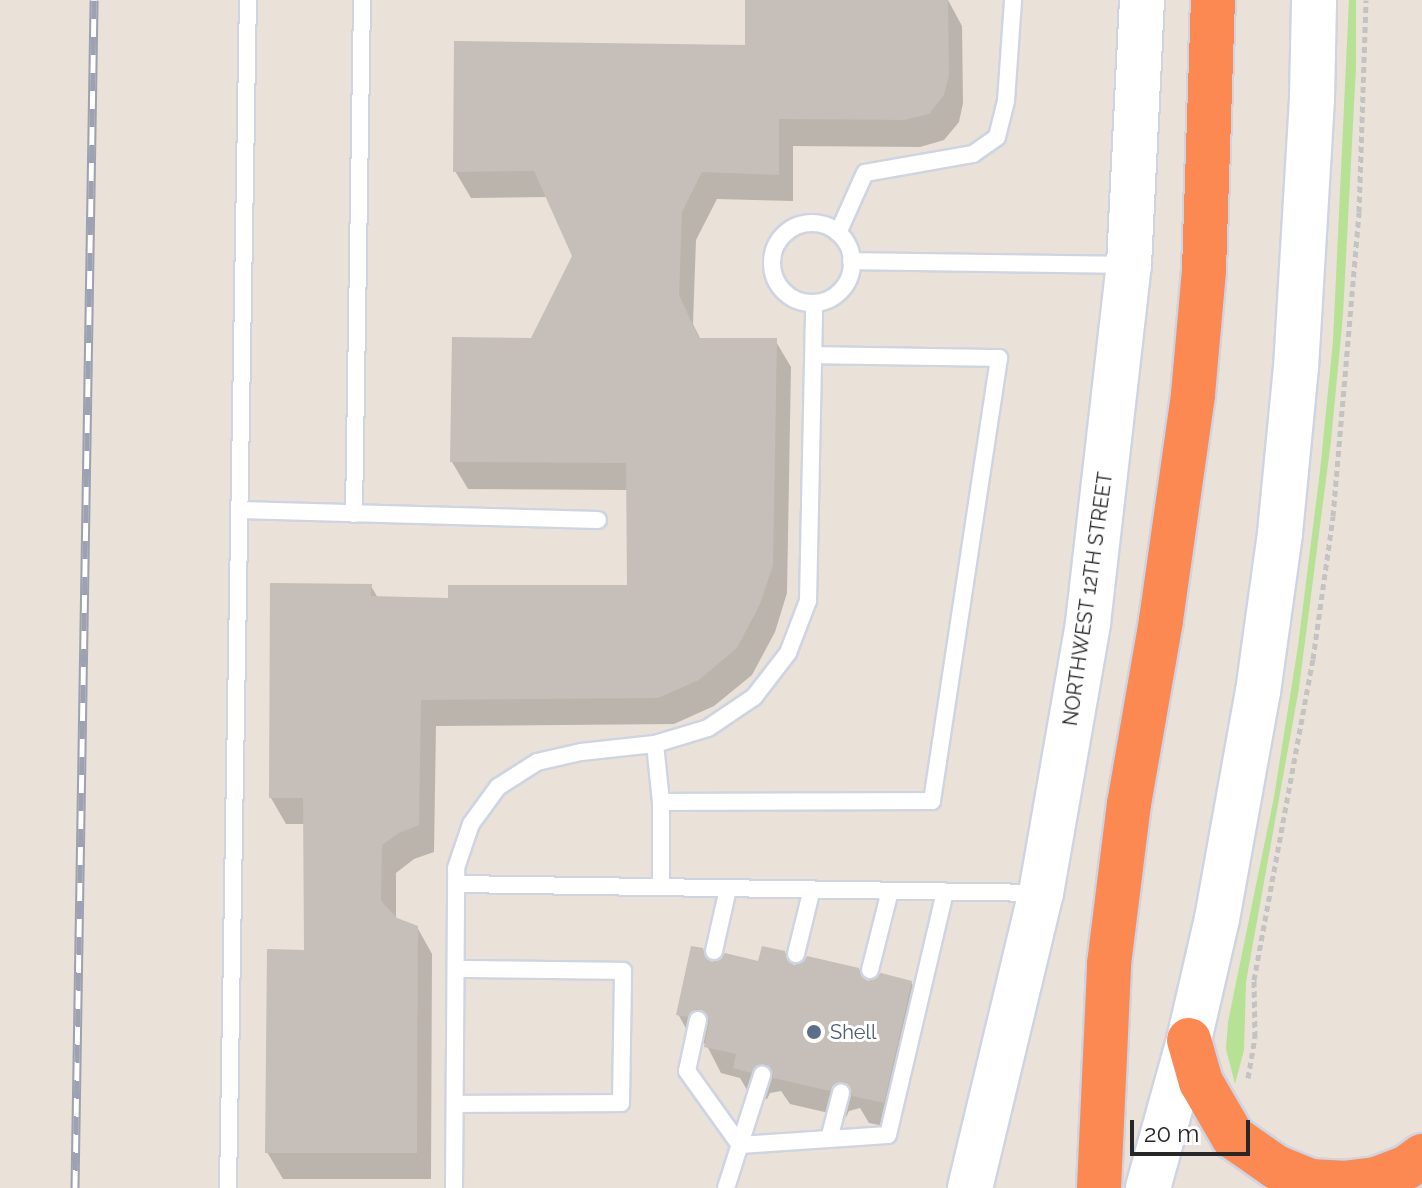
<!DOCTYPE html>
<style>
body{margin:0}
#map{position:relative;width:1422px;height:1188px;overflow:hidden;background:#eae1d9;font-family:Raleway,sans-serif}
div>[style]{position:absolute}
.green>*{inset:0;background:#b7e195}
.shadow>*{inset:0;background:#0003}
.building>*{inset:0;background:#c5beb9}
.path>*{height:5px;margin-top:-2.5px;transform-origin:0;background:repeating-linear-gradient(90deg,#c3c3c3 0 6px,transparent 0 10px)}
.roads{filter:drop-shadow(2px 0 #ced4e1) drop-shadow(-2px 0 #ced4e1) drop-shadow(0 2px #ced4e1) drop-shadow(0 -2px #ced4e1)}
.service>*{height:16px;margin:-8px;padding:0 8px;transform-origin:8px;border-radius:8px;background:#fff}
.service>.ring{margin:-8px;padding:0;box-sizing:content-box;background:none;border:16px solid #fff;border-radius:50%}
.secondary>*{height:44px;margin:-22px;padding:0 22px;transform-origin:22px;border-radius:22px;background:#fff}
.motorway>*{height:44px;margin:-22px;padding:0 22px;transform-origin:22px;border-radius:22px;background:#fc8852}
.rail>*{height:9px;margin-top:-4.5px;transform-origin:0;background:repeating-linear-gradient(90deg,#fff 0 18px,#9ca2b2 0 36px);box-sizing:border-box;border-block:2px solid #9ca2b2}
.dots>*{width:22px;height:22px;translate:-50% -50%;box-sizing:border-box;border:4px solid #fff;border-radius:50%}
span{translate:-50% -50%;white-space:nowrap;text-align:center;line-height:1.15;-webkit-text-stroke:6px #fff;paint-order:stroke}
.street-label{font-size:20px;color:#272727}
.service-label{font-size:20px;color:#4e5e75}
.left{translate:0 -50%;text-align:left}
.scale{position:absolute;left:1130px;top:1120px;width:120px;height:36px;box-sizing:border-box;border:4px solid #272727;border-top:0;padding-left:10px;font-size:24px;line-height:28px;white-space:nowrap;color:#272727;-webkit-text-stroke:6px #fff;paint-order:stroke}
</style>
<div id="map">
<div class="green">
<div style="clip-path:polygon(1349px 0,1356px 0,1356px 67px,1343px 315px,1331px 441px,1299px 688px,1246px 982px,1244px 1050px,1235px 1084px,1226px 1049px,1228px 1022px,1274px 797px,1298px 646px,1320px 471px,1333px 341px)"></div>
</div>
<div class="shadow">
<div style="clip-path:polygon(747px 0,948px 0,962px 26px,963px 103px,959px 122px,944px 140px,920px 147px,793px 146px,793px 201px,717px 199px,696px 240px,693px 324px,701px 340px,775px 340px,791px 367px,787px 593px,775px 632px,752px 675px,714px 706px,674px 724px,436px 726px,434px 852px,414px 859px,396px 873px,396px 920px,417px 927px,432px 954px,431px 1179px,283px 1179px,267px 1152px,306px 952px,305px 824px,286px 824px,271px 798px,371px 586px,378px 598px,450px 600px,629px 587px,628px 490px,468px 489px,452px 462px,532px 340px,574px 256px,548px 197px,471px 198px,455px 171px,747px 47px)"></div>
<div style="clip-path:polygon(702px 950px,709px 962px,760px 964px,784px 953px,792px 966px,858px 970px,864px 981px,911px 982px,927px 1009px,899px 1129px,869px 1123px,860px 1108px,849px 1111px,846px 1117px,790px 1104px,781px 1091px,770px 1093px,767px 1099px,750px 1095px,740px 1078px,721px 1073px,706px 1044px,693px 1041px,678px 1014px)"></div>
</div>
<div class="building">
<div style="clip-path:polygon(745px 0,948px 0,949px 75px,944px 95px,929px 114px,904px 120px,779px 119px,779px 175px,702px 172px,682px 212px,679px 295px,699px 338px,777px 338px,773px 565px,760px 604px,737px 648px,699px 680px,658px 698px,421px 700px,419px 825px,399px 833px,382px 845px,381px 901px,397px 918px,418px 926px,417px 1153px,265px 1153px,267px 949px,304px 950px,303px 798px,269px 798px,270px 583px,372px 584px,371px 596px,448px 598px,448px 585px,627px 585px,626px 463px,450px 462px,452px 337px,531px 338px,572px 256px,534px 171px,453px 172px,454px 41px,745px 45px)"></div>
<div style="clip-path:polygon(691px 946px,703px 948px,706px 958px,712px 962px,725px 953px,758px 961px,762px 946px,785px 951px,788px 961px,794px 965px,803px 962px,807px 956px,859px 968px,862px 977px,868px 981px,881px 973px,912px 981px,884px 1103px,852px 1096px,849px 1086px,843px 1082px,834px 1085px,830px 1091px,773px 1078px,771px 1068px,765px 1064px,755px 1066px,751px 1073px,733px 1068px,736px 1054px,704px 1047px,709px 1022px,706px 1012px,695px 1009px,687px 1017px,676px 1015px)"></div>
</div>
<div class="path">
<div style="left:1248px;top:1078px;width:42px;rotate:-80.3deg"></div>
<div style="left:1255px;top:1037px;width:57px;rotate:-91deg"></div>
<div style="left:1254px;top:980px;width:326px;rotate:-79.6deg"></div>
<div style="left:1313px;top:659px;width:144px;rotate:-82deg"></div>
<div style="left:1333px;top:516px;width:305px;rotate:-85.1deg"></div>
<div style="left:1359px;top:212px;width:212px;rotate:-88.1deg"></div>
</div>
<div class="roads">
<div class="service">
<div class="ring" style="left:772px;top:223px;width:64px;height:64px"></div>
<div style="left:838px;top:233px;width:66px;rotate:-65.8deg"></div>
<div style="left:865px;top:173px;width:110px;rotate:-10deg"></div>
<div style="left:973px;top:154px;width:29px;rotate:-35deg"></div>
<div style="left:997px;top:137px;width:37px;rotate:-76deg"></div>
<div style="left:1006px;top:101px;width:101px;rotate:-86deg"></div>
<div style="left:851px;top:261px;width:274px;rotate:0.8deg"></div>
<div style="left:239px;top:510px;width:359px;rotate:1.6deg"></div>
<div style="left:354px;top:514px;width:514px;rotate:-89.11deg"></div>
<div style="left:655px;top:744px;width:58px;rotate:84.1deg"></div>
<div style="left:661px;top:802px;width:271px;rotate:-0.2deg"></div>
<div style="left:932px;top:801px;width:448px;rotate:-81.4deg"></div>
<div style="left:999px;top:358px;width:185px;rotate:-179.1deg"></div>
<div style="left:456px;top:884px;width:584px;rotate:0.88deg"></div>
<div style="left:661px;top:887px;width:85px;rotate:-90deg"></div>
<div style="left:714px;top:951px;width:64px;rotate:-77.3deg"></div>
<div style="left:796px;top:954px;width:67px;rotate:-76.2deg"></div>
<div style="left:870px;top:970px;width:81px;rotate:-75.8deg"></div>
<div style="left:698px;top:1020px;width:52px;rotate:102.2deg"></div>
<div style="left:687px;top:1071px;width:91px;rotate:54.4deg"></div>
<div style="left:740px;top:1145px;width:148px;rotate:-3.9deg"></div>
<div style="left:888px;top:1135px;width:250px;rotate:-76.8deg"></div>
<div style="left:455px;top:1104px;width:166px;rotate:-0.3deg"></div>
<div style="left:621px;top:1103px;width:132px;rotate:-89.1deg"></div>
<div style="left:623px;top:971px;width:166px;rotate:-179.3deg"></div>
<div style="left:829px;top:1139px;width:48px;rotate:-75.4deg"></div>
<div style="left:228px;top:1188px;width:1188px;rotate:-89.04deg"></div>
<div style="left:454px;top:1188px;width:320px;rotate:-89.6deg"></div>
<div style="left:456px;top:868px;width:46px;rotate:-71.2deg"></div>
<div style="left:471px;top:824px;width:46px;rotate:-53.9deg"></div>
<div style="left:498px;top:787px;width:46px;rotate:-32.7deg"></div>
<div style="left:537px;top:762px;width:45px;rotate:-12.8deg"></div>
<div style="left:581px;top:752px;width:74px;rotate:-6.2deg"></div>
<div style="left:655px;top:744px;width:55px;rotate:-16.8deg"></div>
<div style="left:708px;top:728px;width:55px;rotate:-34deg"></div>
<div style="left:754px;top:697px;width:56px;rotate:-52.3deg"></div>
<div style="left:788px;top:653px;width:56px;rotate:-69deg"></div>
<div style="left:808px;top:601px;width:298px;rotate:-88.8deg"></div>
<div style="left:726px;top:1188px;width:119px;rotate:-72.3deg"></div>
</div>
<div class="secondary">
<div style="left:970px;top:1188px;width:303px;rotate:-76.5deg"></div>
<div style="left:1041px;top:893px;width:274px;rotate:-80.1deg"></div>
<div style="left:1088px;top:623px;width:360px;rotate:-83.5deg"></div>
<div style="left:1129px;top:265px;width:265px;rotate:-87.2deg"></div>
<div style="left:1148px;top:1188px;width:154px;rotate:-74.5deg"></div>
<div style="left:1189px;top:1040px;width:124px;rotate:-77deg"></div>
<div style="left:1217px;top:919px;width:231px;rotate:-79.8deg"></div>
<div style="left:1258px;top:692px;width:161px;rotate:-82.1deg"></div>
<div style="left:1280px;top:533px;width:166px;rotate:-84.5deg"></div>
<div style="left:1296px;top:368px;width:270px;rotate:-86.6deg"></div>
<div style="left:1312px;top:98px;width:98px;rotate:-88.8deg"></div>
</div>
<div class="motorway">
<div style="left:1189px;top:1040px;width:44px;rotate:74.1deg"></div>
<div style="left:1201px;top:1082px;width:64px;rotate:59.8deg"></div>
<div style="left:1233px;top:1137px;width:52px;rotate:34.9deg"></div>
<div style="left:1276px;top:1167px;width:37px;rotate:22deg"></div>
<div style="left:1310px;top:1181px;width:33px;rotate:3deg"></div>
<div style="left:1343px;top:1183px;width:33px;rotate:-7deg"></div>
<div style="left:1376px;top:1179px;width:33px;rotate:-21deg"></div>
<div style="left:1407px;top:1167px;width:19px;rotate:-36deg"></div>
<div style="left:1099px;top:1188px;width:224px;rotate:-87.4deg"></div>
<div style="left:1109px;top:964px;width:161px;rotate:-82.9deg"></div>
<div style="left:1129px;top:804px;width:187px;rotate:-80.1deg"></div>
<div style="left:1161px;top:620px;width:228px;rotate:-81.9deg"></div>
<div style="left:1193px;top:394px;width:124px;rotate:-84.9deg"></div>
<div style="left:1204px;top:270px;width:270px;rotate:-88.1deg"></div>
</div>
</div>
<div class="rail">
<div style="left:75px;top:1188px;width:1188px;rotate:-89.08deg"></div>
</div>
<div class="dots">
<div style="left:814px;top:1032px;background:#5c6f8a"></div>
</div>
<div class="street-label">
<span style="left:1088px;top:599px;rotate:-82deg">NORTHWEST 12TH STREET</span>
</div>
<div class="service-label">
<span class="left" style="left:830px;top:1032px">Shell</span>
</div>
<div class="scale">20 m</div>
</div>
